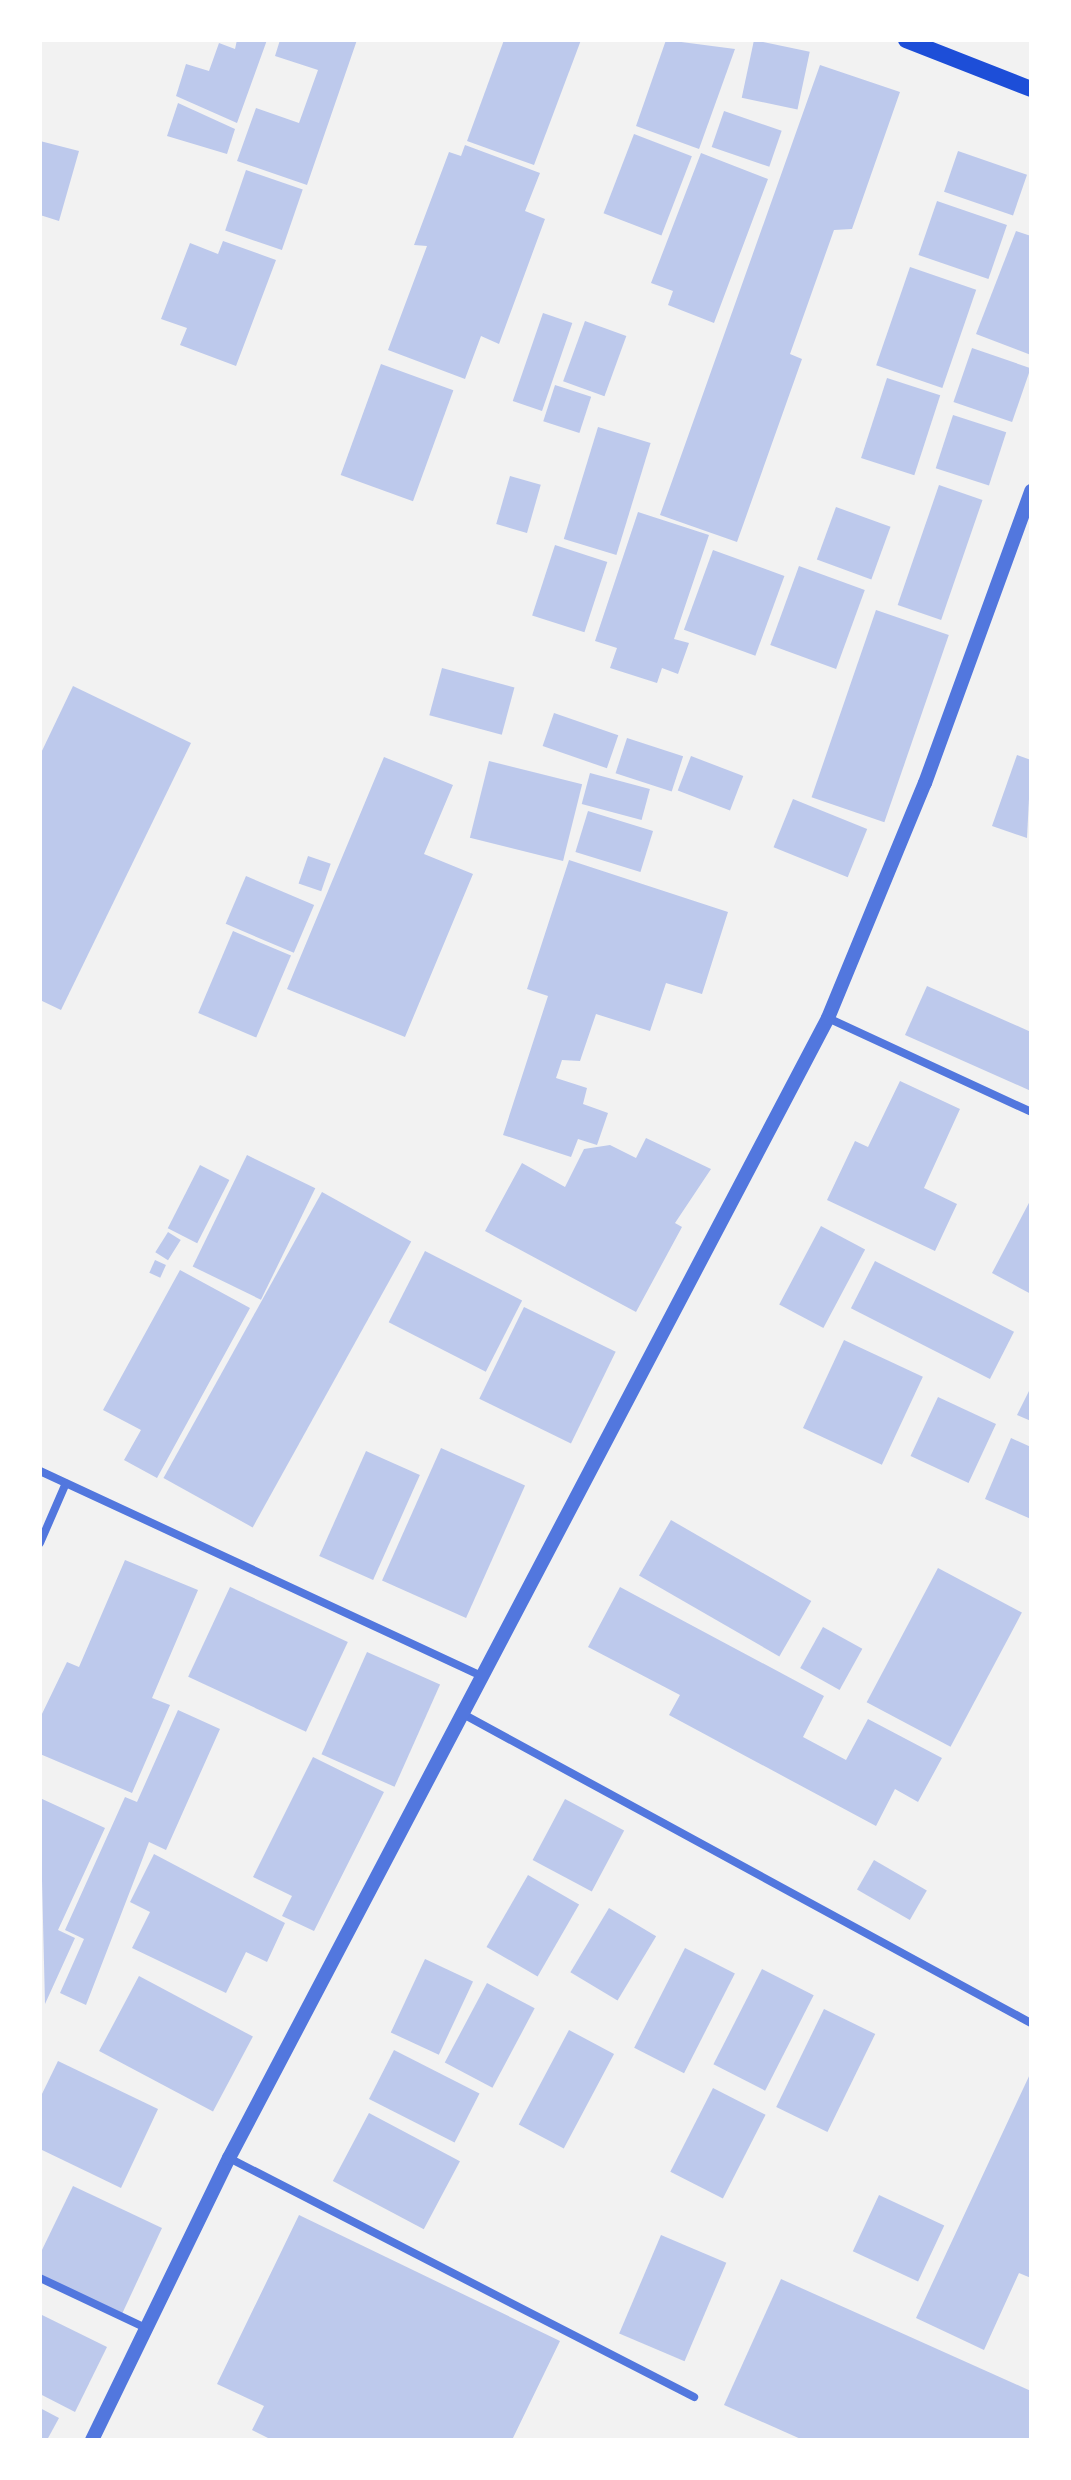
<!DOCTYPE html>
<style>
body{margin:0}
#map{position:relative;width:1071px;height:2480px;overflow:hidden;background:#f2f2f2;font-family:"Public Sans",sans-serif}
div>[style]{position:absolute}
.building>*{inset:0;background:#bdc9ec;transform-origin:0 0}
.minor>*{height:8px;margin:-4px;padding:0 4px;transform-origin:4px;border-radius:4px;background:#5277de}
.tertiary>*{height:14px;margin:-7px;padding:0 7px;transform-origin:7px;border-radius:7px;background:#5277de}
.secondary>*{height:16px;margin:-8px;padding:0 8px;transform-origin:8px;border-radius:8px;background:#1d4ed8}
span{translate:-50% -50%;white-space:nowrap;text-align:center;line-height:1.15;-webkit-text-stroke:8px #fff;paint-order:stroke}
.frame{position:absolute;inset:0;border:42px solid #fff;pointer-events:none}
</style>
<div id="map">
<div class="building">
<div style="clip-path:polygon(237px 40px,267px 40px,237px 123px,176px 96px,186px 64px,209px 71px,219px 43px,235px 49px)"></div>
<div style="clip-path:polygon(280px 40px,357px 40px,307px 185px,237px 161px,256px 108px,299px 123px,318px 70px,275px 56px)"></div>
<div style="clip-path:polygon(504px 40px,581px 40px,534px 165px,467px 141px)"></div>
<div style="clip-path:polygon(666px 40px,735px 49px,699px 149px,636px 126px)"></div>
<div style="left:754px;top:40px;width:57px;height:59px;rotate:12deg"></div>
<div style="clip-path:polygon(820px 65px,900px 92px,852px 229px,834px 230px,790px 354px,802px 359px,737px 542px,660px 515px)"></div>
<div style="clip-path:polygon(178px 103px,235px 129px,227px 154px,167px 136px)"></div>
<div style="left:724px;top:111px;width:61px;height:38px;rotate:19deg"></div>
<div style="left:634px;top:134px;width:62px;height:85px;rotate:21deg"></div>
<div style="clip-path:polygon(40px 141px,79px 151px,59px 221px,40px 215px)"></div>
<div style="clip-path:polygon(465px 145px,540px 173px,525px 211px,545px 219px,499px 344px,481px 336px,465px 379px,388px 350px,427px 246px,414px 245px,449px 152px,461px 156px)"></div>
<div style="left:958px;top:151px;width:73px;height:43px;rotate:19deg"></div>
<div style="clip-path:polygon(701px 153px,768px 179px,714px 323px,668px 305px,673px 291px,651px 283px)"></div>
<div style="left:246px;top:170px;width:60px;height:64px;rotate:19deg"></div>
<div style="left:937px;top:201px;width:74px;height:57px;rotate:19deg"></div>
<div style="clip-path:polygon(1016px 231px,1031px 236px,1031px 355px,976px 334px)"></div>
<div style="clip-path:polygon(223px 241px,276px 260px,236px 366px,180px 345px,187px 328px,161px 319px,190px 243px,218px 254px)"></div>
<div style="left:910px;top:267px;width:70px;height:104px;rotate:19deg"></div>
<div style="left:543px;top:313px;width:31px;height:93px;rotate:19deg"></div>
<div style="left:585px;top:321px;width:44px;height:64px;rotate:20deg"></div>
<div style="left:972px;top:348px;width:62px;height:57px;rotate:19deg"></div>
<div style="left:381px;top:364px;width:77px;height:118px;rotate:20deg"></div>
<div style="left:887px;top:378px;width:56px;height:84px;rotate:18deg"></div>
<div style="left:555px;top:385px;width:38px;height:38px;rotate:18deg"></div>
<div style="left:953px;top:415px;width:56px;height:56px;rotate:18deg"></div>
<div style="left:598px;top:427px;width:55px;height:117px;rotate:17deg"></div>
<div style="left:510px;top:476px;width:32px;height:50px;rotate:16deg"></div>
<div style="left:939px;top:485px;width:46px;height:127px;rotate:19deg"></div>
<div style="left:836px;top:507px;width:58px;height:56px;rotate:20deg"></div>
<div style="clip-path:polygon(638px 512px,709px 535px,674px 639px,689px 643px,678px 674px,662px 668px,657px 683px,610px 668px,617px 648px,595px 641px)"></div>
<div style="left:555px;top:545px;width:55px;height:74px;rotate:18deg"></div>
<div style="left:713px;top:550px;width:76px;height:85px;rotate:20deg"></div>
<div style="left:799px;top:566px;width:70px;height:84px;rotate:20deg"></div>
<div style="left:876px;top:610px;width:77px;height:198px;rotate:19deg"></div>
<div style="left:442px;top:668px;width:75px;height:49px;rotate:15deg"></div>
<div style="clip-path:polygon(73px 686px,191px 743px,61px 1010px,40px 1000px,40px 755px)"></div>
<div style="left:554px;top:713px;width:68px;height:35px;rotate:19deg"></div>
<div style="left:627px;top:738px;width:59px;height:37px;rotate:18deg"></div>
<div style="clip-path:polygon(1017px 755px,1031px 760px,1027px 838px,992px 826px)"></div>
<div style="left:691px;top:756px;width:56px;height:37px;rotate:21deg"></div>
<div style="clip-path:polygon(384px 757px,453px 785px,424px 854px,473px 874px,405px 1037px,287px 989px)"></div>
<div style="left:489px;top:761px;width:96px;height:79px;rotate:14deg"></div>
<div style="left:590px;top:773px;width:62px;height:32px;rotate:15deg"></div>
<div style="left:793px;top:799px;width:80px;height:52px;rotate:22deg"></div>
<div style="left:588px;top:811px;width:68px;height:43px;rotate:17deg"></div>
<div style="left:308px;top:856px;width:24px;height:29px;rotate:19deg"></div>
<div style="clip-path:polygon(569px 860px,728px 912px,702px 994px,666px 983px,650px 1031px,596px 1014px,580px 1061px,562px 1060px,556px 1078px,587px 1088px,583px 1104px,608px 1113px,597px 1145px,578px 1139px,571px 1157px,503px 1135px,548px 996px,527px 989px)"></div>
<div style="left:246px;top:876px;width:74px;height:52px;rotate:23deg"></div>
<div style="left:233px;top:931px;width:63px;height:89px;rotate:23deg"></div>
<div style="clip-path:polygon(927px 986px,1031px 1032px,1031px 1091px,905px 1035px)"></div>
<div style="clip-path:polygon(900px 1081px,960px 1109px,924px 1188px,957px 1204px,935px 1251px,827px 1200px,855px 1141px,868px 1147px)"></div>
<div style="clip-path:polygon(646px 1138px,711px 1169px,675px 1223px,682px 1227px,636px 1312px,485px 1231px,522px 1163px,565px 1187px,584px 1149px,610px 1145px,636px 1158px)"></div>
<div style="left:247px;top:1155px;width:76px;height:124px;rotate:26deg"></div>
<div style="left:200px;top:1165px;width:33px;height:71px;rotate:27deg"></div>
<div style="left:322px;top:1192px;width:102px;height:327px;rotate:29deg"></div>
<div style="clip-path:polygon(1031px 1199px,1031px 1294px,992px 1273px)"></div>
<div style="left:821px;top:1226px;width:50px;height:89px;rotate:28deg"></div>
<div style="left:168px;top:1232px;width:15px;height:24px;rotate:32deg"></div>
<div style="left:425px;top:1251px;width:109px;height:80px;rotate:27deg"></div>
<div style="left:155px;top:1260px;width:12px;height:14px;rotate:24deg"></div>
<div style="left:875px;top:1261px;width:156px;height:53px;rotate:27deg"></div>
<div style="clip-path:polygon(180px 1270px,250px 1308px,157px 1478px,124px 1460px,141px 1430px,103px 1410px)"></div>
<div style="left:524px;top:1307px;width:102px;height:102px;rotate:26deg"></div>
<div style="left:844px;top:1340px;width:87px;height:97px;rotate:25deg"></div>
<div style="clip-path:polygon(1031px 1387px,1031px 1421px,1017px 1415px)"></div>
<div style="left:938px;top:1397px;width:64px;height:65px;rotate:25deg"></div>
<div style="clip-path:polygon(1011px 1438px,1031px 1447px,1031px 1519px,985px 1499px)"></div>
<div style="left:441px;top:1448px;width:92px;height:145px;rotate:24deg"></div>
<div style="left:366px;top:1451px;width:59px;height:115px;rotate:24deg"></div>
<div style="left:671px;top:1520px;width:162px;height:64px;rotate:30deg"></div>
<div style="clip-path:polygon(125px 1560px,198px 1590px,152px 1698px,170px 1705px,132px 1793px,40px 1754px,40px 1718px,67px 1662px,79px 1667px)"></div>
<div style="left:938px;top:1568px;width:95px;height:152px;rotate:28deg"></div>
<div style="left:230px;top:1587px;width:130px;height:99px;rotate:25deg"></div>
<div style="clip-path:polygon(620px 1587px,824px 1696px,803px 1737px,846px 1760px,868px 1719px,942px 1758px,918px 1802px,895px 1789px,876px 1826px,669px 1715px,680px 1695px,588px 1647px)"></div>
<div style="left:823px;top:1627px;width:45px;height:47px;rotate:29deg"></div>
<div style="left:367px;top:1652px;width:80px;height:112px;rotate:24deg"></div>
<div style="clip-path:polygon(178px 1710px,220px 1729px,166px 1850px,149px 1842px,86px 2005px,60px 1993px,84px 1939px,65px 1930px,125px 1797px,137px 1802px)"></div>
<div style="clip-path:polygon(313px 1757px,384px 1792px,314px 1931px,282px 1916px,292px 1896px,253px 1877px)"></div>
<div style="clip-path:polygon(40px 1798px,105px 1828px,58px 1930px,75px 1938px,45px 2004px)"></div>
<div style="left:565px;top:1799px;width:67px;height:69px;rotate:28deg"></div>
<div style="clip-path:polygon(154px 1854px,285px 1923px,267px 1962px,246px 1952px,226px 1993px,132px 1948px,150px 1912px,130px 1902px)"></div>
<div style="left:874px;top:1860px;width:61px;height:34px;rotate:30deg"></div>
<div style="left:528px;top:1875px;width:59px;height:83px;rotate:30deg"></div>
<div style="left:609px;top:1908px;width:55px;height:75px;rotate:31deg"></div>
<div style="left:685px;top:1948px;width:56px;height:112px;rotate:27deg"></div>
<div style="left:425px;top:1959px;width:53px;height:81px;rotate:25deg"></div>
<div style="left:762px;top:1969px;width:58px;height:107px;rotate:27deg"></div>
<div style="left:139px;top:1976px;width:129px;height:85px;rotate:28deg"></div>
<div style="left:487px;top:1983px;width:54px;height:90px;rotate:28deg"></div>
<div style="left:824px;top:2009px;width:57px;height:109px;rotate:26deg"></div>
<div style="left:569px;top:2030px;width:51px;height:107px;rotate:28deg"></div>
<div style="left:394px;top:2050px;width:96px;height:55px;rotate:27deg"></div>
<div style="clip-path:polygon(58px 2061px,158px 2109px,121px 2188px,40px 2149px,40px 2098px)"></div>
<div style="clip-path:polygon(1031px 2072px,1031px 2278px,1019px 2273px,984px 2350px,916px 2318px)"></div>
<div style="left:713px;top:2088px;width:59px;height:94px;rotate:27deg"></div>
<div style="left:369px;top:2113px;width:103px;height:77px;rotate:28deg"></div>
<div style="clip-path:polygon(73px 2186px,162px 2228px,122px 2314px,40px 2276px,40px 2254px)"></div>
<div style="left:879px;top:2195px;width:72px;height:62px;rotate:25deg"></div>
<div style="clip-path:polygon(299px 2215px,560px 2341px,512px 2440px,272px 2440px,252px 2430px,264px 2406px,217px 2384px)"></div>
<div style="left:661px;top:2235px;width:71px;height:107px;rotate:23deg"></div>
<div style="clip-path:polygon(781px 2279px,1031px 2391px,1031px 2440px,803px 2440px,724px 2405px)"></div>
<div style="clip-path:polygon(40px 2314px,107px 2347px,75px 2412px,40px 2394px)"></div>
<div style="clip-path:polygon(40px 2408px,59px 2418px,47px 2440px,40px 2440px)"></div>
</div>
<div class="minor">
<div style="left:828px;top:1018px;width:224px;rotate:24.8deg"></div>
<div style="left:40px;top:1471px;width:487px;rotate:24.9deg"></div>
<div style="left:40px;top:1543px;width:65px;rotate:-66.6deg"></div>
<div style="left:463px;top:1714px;width:647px;rotate:28.55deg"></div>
<div style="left:229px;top:2158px;width:523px;rotate:27.2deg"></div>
<div style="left:40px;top:2278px;width:117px;rotate:25.3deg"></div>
</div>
<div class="tertiary">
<div style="left:92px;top:2440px;width:314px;rotate:-64.1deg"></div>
<div style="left:229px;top:2158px;width:1288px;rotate:-62.28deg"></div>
<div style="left:828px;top:1018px;width:254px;rotate:-67.6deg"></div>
<div style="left:925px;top:783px;width:311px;rotate:-70deg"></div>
</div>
<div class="secondary">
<div style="left:906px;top:40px;width:134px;rotate:21.4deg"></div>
</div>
<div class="frame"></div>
</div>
